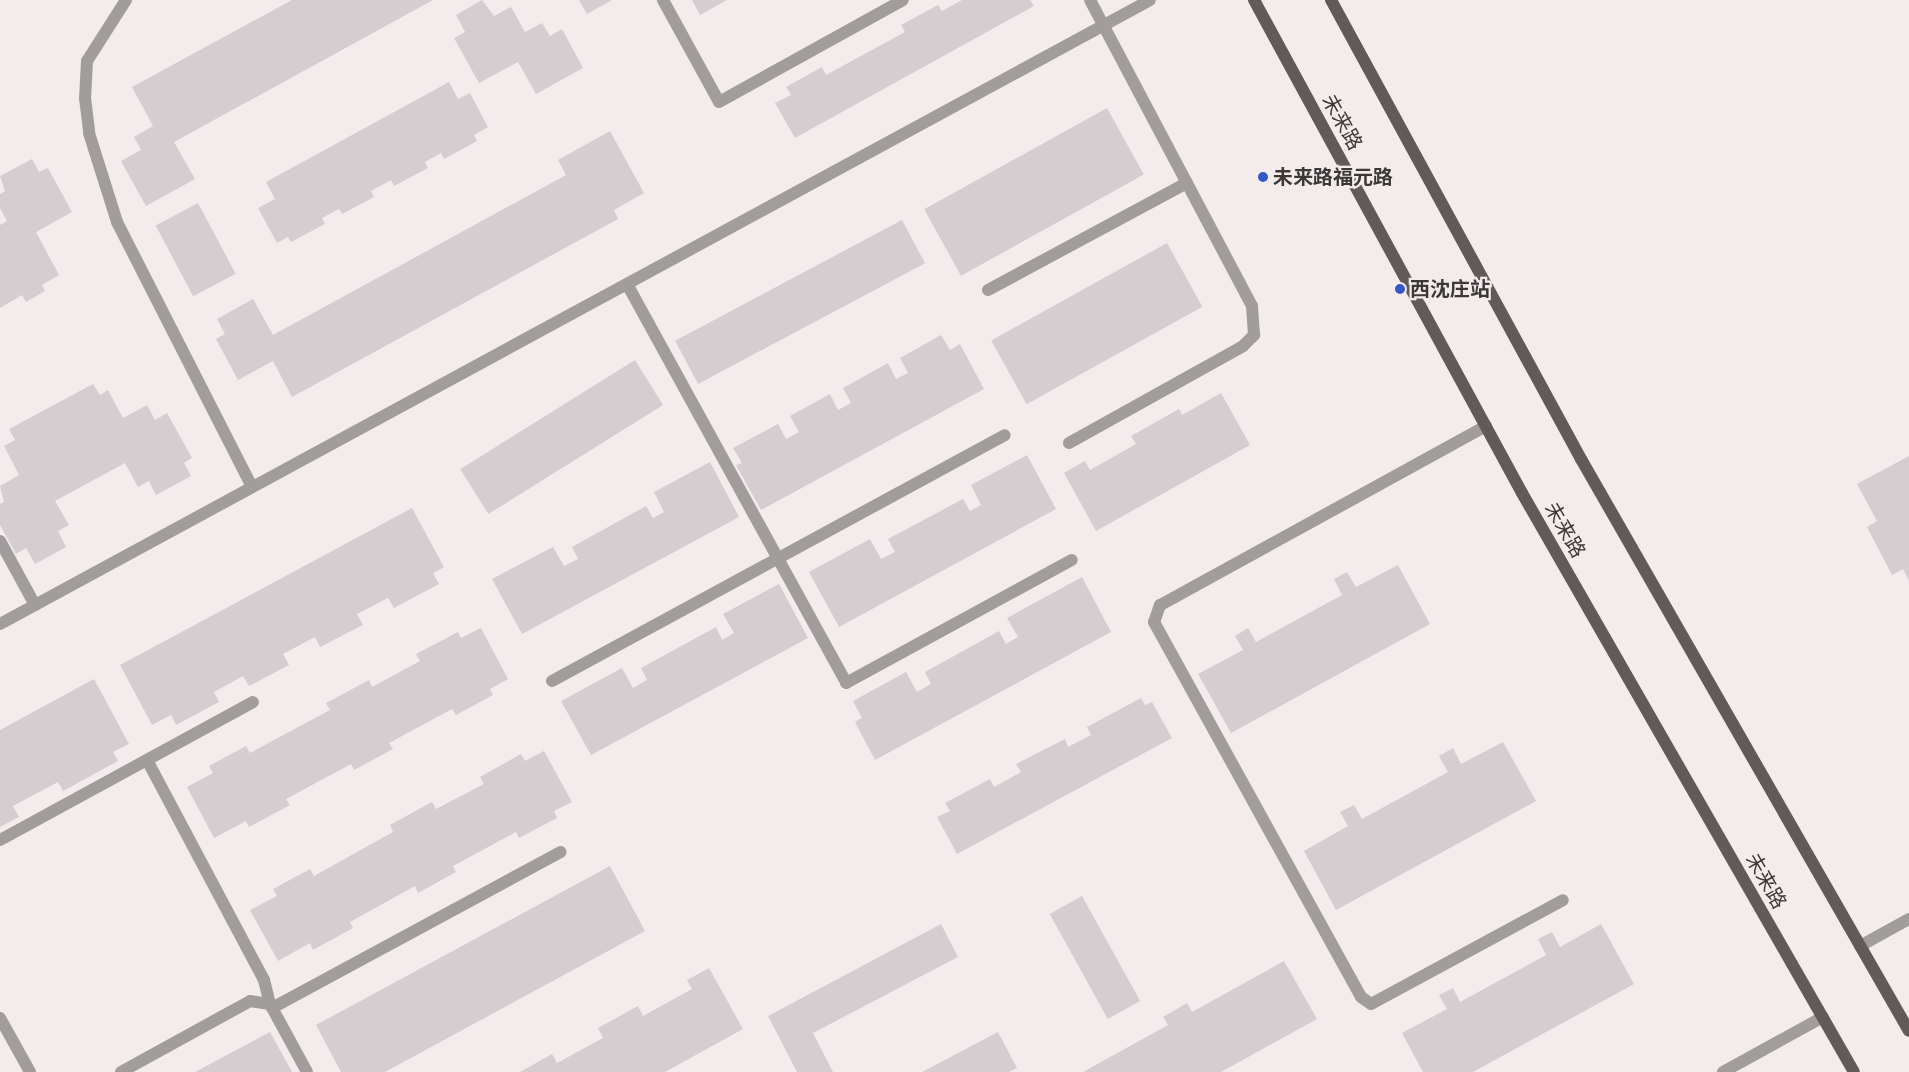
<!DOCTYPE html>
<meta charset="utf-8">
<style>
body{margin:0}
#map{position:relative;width:1909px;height:1072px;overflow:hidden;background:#f4ebec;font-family:Jost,"Noto Sans SC",sans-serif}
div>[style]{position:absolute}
.building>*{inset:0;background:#d5cdd0;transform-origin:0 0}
.lane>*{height:12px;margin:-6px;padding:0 6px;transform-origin:6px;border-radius:6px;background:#a09d9c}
.street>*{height:12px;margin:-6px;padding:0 6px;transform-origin:6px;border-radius:6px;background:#a09d9c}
.primary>*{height:12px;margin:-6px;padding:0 6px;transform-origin:6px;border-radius:6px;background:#615a59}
.dots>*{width:14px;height:14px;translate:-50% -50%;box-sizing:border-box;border:2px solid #f4ebec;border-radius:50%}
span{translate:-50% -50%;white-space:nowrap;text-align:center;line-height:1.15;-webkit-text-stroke:4.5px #f4ebec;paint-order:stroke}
.street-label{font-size:20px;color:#3b3838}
.poi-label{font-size:20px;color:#3b3838;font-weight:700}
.left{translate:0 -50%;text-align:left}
</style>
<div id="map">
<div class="building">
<div style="clip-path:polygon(292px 0,433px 0,174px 142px,195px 179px,146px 206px,121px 161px,141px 150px,134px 137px,153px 126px,132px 87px)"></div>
<div style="clip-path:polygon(482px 0,494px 16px,511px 7px,525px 32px,542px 23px,550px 36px,562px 29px,583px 68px,536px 94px,518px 62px,479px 83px,454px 38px,465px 32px,456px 15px)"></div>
<div style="clip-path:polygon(579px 0,612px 0,587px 14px)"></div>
<div style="clip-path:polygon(692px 0,727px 0,700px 15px)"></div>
<div style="clip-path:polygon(962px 0,1030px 0,1034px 6px,795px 138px,775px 103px,791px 95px,786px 87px,822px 67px,826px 75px,905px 32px,901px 25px,938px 5px,942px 11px)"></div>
<div style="clip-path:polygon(449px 82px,458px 99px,470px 93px,488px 127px,474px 135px,477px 141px,444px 159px,441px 153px,425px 162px,428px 168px,394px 186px,391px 180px,371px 191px,374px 197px,342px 214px,339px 209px,322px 218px,325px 224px,291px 242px,288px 237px,277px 243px,258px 208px,275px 199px,266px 182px)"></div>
<div style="left:1107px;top:108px;width:76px;height:209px;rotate:61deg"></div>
<div style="clip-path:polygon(610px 131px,644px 193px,614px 210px,618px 219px,292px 397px,273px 361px,238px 380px,216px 339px,225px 334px,217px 319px,253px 299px,273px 335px,566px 175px,558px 160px)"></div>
<div style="clip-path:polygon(32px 159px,39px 172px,48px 168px,72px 212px,36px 232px,59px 275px,42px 285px,45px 291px,26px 302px,22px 295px,0 308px,0 225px,7px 221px,0 208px,0 194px,5px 191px,0 176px)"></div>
<div style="left:198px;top:203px;width:80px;height:48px;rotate:62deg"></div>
<div style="left:902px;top:220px;width:49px;height:257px;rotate:62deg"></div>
<div style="left:1167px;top:243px;width:73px;height:201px;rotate:61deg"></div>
<div style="clip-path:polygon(941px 335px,950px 350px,960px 344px,984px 389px,761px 510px,736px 465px,742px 463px,733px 448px,778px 424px,786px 439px,799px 432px,790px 416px,830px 394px,838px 410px,851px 403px,843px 388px,888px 363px,896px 379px,908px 373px,900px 358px)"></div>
<div style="left:635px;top:360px;width:53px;height:206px;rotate:58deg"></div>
<div style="clip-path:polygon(93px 384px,100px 395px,108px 390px,123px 418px,147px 405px,155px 420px,167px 413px,192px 458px,184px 463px,191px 476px,156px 495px,149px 481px,138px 487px,125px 463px,55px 501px,69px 525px,58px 531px,66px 547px,35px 564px,26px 548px,16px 554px,0 525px,0 504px,4px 502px,0 486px,19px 475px,4px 446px,15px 440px,9px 429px)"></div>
<div style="clip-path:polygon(1221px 393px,1250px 445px,1096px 531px,1064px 473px,1085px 461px,1090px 470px,1136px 444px,1131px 436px,1179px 409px,1182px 415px)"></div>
<div style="clip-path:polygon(1027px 455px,1056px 509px,839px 627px,809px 572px,870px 539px,881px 559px,895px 552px,888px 539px,963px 499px,970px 511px,981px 505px,971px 485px)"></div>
<div style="clip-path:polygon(1909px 456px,1909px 581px,1903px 569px,1892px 575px,1867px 527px,1877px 521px,1857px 484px)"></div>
<div style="clip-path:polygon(710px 462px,739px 517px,522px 634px,492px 579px,553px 547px,564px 566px,578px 559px,572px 547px,646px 506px,653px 518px,664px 512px,654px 492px)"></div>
<div style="clip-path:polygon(412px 508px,444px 567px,433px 573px,439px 584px,394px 608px,388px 598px,357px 614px,363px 625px,320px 647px,315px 637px,283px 654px,289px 665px,249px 686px,243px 676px,214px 692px,219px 702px,176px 725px,171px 715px,152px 725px,120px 665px)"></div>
<div style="clip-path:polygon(1398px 565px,1430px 624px,1231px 733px,1198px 674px,1243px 650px,1235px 636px,1248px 628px,1256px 642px,1342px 595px,1334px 579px,1347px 572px,1356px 587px)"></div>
<div style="clip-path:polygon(1082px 577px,1111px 632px,875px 760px,855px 722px,862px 718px,853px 701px,906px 672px,917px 692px,931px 684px,925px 672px,999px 631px,1006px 644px,1018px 637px,1007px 618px)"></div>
<div style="clip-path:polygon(779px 584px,808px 638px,591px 755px,561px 701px,622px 668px,633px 688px,647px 680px,641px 668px,716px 627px,722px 640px,734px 633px,723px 614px)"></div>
<div style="clip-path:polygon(481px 628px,508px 679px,490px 689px,493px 695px,456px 715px,452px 709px,389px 743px,393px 749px,354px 770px,351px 764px,286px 799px,290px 805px,249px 827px,246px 821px,214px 838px,187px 787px,213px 773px,209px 766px,246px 746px,250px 753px,330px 710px,326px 703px,369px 680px,372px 687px,420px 661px,416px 654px,458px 632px,461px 638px)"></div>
<div style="clip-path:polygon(94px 679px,129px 744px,113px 752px,118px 761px,63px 791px,58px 782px,13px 806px,19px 817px,0 827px,0 730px)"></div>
<div style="clip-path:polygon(1141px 698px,1145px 705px,1152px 702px,1172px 738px,957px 854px,937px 817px,950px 811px,945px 803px,990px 779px,994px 787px,1021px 772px,1016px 764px,1065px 739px,1068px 747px,1091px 735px,1087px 727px)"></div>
<div style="clip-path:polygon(1503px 742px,1536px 801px,1336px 910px,1304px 851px,1348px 826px,1340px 812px,1354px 805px,1362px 819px,1448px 772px,1439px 756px,1453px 748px,1461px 764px)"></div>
<div style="clip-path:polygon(544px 751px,572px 802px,554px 811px,557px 818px,519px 838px,516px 832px,453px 866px,456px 872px,418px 893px,415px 886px,350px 922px,353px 928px,313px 950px,310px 943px,278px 961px,250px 910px,277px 896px,273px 889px,310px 869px,314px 876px,393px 832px,390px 825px,432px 802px,436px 809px,484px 784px,480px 777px,521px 754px,525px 761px)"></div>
<div style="clip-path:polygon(610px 866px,645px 931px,385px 1072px,341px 1072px,316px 1025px)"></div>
<div style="left:1082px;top:896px;width:120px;height:37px;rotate:61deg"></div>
<div style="clip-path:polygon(941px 924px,958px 957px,813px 1033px,833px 1072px,797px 1072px,768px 1016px)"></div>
<div style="clip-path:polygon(1601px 924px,1634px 984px,1473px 1072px,1423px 1072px,1402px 1033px,1447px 1009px,1439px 995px,1453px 988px,1460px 1002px,1546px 955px,1538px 939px,1552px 932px,1560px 947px)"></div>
<div style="clip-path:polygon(1284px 961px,1317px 1019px,1221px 1072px,1083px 1072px,1168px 1025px,1163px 1017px,1187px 1003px,1192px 1012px)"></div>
<div style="clip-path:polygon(709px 968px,743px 1029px,665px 1072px,520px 1072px,552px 1054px,557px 1063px,603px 1038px,598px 1028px,638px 1006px,643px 1016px,692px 989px,687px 980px)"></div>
<div style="clip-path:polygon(270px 1032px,292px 1072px,195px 1072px)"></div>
<div style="clip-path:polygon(998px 1032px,1017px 1068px,1009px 1072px,922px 1072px)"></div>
</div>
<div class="lane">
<div style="left:126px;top:0;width:72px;rotate:122.6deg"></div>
<div style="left:87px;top:61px;width:37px;rotate:93deg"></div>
<div style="left:85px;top:98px;width:35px;rotate:83deg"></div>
<div style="left:89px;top:133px;width:93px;rotate:72.5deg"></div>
<div style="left:117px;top:222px;width:297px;rotate:63deg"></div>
<div style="left:663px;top:0;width:116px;rotate:61.2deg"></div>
<div style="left:719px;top:102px;width:210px;rotate:-29deg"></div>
<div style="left:627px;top:284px;width:455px;rotate:61.2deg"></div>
<div style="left:846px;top:683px;width:257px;rotate:-28.6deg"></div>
<div style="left:988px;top:290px;width:226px;rotate:-28.3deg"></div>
<div style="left:1486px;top:426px;width:372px;rotate:151.2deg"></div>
<div style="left:1160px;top:605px;width:18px;rotate:109deg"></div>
<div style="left:1154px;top:622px;width:428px;rotate:61.1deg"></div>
<div style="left:1361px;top:997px;width:12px;rotate:35deg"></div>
<div style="left:1371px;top:1004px;width:218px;rotate:-28.4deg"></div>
<div style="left:1069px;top:443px;width:199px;rotate:-29.1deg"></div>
<div style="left:1243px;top:346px;width:16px;rotate:-45deg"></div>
<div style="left:1254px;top:335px;width:29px;rotate:-94deg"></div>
<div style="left:1252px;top:306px;width:346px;rotate:-117.9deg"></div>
<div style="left:0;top:541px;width:73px;rotate:61.3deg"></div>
<div style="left:552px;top:681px;width:515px;rotate:-28.5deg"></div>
<div style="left:147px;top:760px;width:249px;rotate:62deg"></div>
<div style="left:264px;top:980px;width:25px;rotate:76deg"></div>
<div style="left:0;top:840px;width:288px;rotate:-28.6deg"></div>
<div style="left:272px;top:1008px;width:328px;rotate:-28.4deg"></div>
<div style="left:0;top:1018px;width:62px;rotate:60.9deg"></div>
<div style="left:121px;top:1072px;width:147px;rotate:-28.8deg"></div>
<div style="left:250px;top:1001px;width:20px;rotate:9deg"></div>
<div style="left:270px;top:1004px;width:77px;rotate:61.4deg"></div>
<div style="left:1723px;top:1072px;width:114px;rotate:-28.8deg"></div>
</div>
<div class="street">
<div style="left:0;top:624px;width:1308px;rotate:-28.48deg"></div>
<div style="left:1860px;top:946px;width:56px;rotate:-28.9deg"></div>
</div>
<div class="primary">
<div style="left:1254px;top:0;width:561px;rotate:61.47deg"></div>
<div style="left:1522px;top:493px;width:667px;rotate:60.17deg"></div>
<div style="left:1331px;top:0;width:523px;rotate:61.42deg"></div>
<div style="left:1581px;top:459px;width:659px;rotate:60.17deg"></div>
</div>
<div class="dots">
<div style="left:1263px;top:177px;background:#3458c8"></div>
<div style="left:1400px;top:289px;background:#3458c8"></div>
</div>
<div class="street-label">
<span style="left:1342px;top:122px;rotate:61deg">未来路</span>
<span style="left:1565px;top:530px;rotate:60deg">未来路</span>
<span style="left:1766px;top:881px;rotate:60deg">未来路</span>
</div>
<div class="poi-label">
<span class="left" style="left:1273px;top:177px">未来路福元路</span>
<span class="left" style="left:1410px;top:289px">西沈庄站</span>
</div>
</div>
